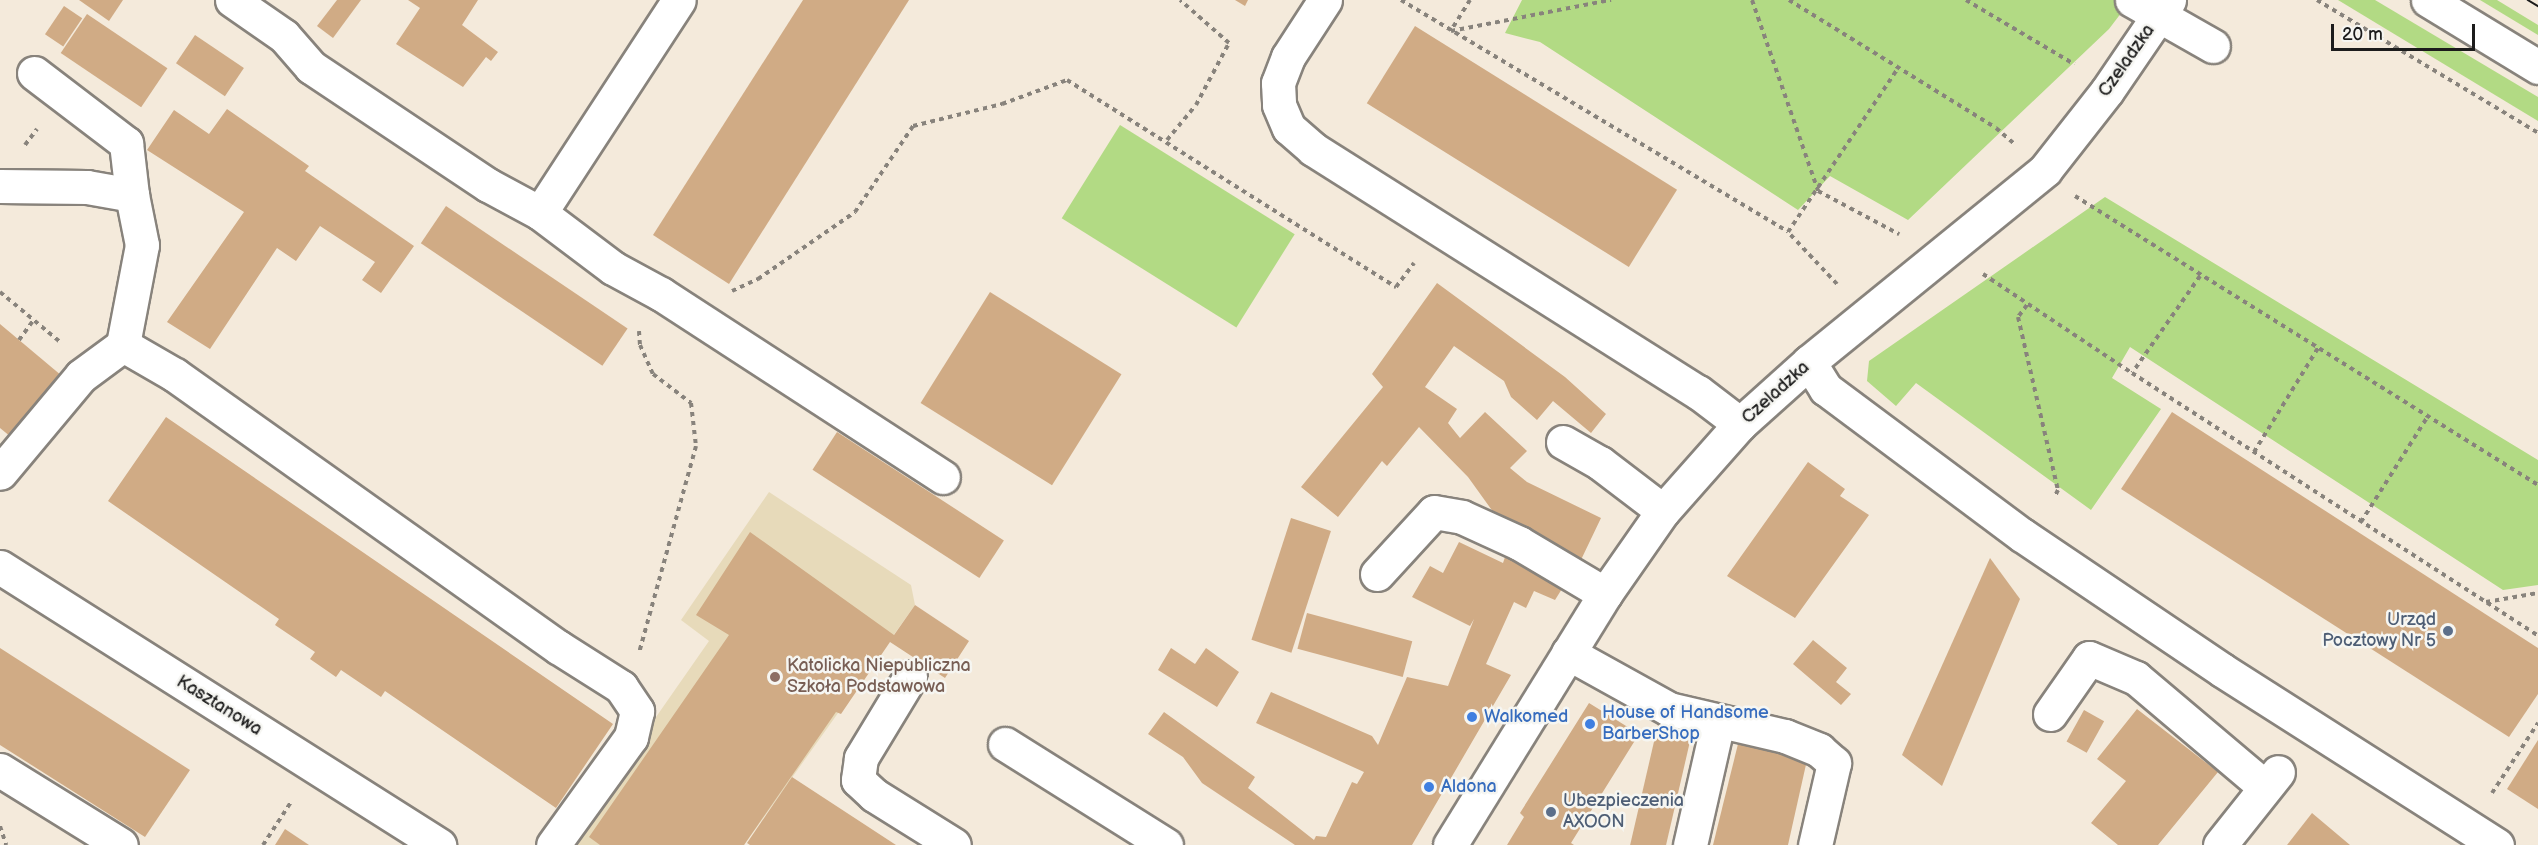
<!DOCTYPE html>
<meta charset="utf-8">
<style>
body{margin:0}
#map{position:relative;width:2538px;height:845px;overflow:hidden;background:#f4eadb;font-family:"Balsamiq Sans",sans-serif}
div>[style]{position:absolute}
.built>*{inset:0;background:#e7daba}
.green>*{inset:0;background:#b2da84;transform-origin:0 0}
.building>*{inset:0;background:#d0ab85;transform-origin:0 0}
.path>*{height:4px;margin-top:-2px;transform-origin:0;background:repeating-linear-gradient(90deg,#88837c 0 4.5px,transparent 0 9px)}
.roads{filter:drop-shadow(2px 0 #88837c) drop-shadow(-2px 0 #88837c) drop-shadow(0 2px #88837c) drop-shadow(0 -2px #88837c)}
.minor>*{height:33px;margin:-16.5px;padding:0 16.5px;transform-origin:16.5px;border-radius:16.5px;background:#fff}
.tram>*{height:1.5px;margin:-0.75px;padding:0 0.75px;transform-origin:0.75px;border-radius:0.75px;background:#1c1c1c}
.dots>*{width:16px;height:16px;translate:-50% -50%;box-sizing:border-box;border:3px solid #f6f6f2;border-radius:50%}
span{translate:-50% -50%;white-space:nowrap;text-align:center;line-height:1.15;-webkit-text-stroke:5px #f6f6f2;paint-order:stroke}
.street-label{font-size:18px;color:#1c1c1c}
.service-label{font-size:18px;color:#4e5e75}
.right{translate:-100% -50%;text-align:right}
.left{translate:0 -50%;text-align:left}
.education-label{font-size:18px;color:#785e54}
.shop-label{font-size:18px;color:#366cbe}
.scale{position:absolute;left:2331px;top:24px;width:144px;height:27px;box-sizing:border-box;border:3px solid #1c1c1c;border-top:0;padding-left:8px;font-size:18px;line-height:21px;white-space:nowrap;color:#1c1c1c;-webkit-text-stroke:4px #f6f6f2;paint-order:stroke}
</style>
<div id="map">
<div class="built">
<div style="clip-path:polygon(769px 492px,911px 585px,915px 605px,744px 845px,573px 845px,578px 829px,709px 641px,681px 620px)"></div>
</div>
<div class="green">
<div style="clip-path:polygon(1522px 0,2131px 0,2109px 29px,1908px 220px,1830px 176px,1798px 210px,1540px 42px,1505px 33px)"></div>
<div style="clip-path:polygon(2338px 0,2375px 0,2538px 97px,2538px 121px)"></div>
<div style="clip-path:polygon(2480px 0,2497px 0,2538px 25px,2538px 35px)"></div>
<div style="left:1120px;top:125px;width:206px;height:110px;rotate:32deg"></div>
<div style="clip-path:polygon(2105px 197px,2538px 460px,2538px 585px,2503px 590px,2130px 347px,2112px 378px,2161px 409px,2091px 510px,1916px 383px,1896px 406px,1867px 381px,1869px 361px)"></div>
</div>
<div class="building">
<div style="clip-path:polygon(79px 0,123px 0,109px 21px)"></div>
<div style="clip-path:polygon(337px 0,361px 0,333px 38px,317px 26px)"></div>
<div style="clip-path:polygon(408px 0,478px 0,462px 25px,498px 52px,491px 61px,486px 57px,463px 87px,396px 44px,420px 8px)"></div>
<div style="clip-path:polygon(803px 0,909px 0,729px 284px,653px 235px)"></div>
<div style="clip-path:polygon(1235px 0,1248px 0,1245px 6px)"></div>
<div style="left:64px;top:6px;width:22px;height:34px;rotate:34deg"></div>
<div style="left:87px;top:14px;width:97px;height:47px;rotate:34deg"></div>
<div style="left:1415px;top:26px;width:309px;height:91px;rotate:32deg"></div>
<div style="left:195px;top:35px;width:59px;height:34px;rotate:34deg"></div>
<div style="clip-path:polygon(227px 109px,309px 166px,305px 171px,414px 246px,381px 293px,362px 280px,375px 262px,320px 226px,296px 261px,277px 248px,210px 349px,167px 322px,244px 212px,147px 150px,174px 110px,209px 134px)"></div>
<div style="left:446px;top:206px;width:219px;height:45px;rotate:34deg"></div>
<div style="clip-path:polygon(1437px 283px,1565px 377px,1606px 414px,1591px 433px,1553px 401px,1537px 420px,1511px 397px,1504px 381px,1454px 346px,1425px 387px,1457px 409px,1448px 423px,1460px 438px,1485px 412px,1527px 451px,1510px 468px,1527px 482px,1601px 518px,1579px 564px,1504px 527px,1468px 477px,1419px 427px,1387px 466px,1382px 461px,1338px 517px,1301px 487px,1383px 387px,1372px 374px)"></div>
<div style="left:990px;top:292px;width:155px;height:131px;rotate:32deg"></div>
<div style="clip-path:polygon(0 324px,62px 376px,11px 437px,0 428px)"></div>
<div style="clip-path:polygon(2172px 412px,2538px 648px,2538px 694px,2509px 737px,2121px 489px)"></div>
<div style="clip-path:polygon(166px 417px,613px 724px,556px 808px,385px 691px,381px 697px,341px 670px,336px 677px,310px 659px,315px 652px,275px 625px,279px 619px,108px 501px)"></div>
<div style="left:837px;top:432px;width:199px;height:45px;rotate:33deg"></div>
<div style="clip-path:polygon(1808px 462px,1845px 489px,1840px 496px,1869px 515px,1795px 618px,1727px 576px)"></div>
<div style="left:1291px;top:518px;width:42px;height:128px;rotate:18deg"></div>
<div style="clip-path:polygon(750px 532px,894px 635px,915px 605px,969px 641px,945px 678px,890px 642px,841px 714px,836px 712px,744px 845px,600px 845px,589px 837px,729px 635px,696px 615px)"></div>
<div style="clip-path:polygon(1459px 542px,1503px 563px,1505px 557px,1565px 584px,1555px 600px,1534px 591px,1526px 608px,1514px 602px,1486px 664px,1511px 675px,1412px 845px,1295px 845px,1202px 783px,1183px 757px,1148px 734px,1164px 712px,1255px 777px,1248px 788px,1314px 840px,1316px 836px,1326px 837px,1352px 782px,1357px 784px,1364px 772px,1256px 723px,1271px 692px,1372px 736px,1378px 745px,1407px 677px,1448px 686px,1474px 619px,1470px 626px,1412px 597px,1430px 566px,1443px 573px)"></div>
<div style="clip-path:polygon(1990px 558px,2020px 599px,1942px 786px,1902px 755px)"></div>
<div style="left:1307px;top:613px;width:109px;height:37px;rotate:15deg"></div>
<div style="clip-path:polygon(1813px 640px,1847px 668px,1836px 682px,1851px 694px,1841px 705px,1793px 664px)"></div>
<div style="clip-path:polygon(0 648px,190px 770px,145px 837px,0 745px)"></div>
<div style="clip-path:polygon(1171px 648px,1195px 664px,1206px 648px,1239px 672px,1217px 707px,1158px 670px)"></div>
<div style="clip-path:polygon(1589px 703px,1639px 734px,1571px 843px,1574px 845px,1507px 845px,1524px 817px,1520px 813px)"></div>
<div style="clip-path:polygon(2137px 709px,2218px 772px,2158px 845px,2118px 845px,2091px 823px,2126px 781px,2097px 759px)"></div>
<div style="left:2084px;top:710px;width:23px;height:36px;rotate:29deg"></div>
<div style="left:1659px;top:720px;width:35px;height:129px;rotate:13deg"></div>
<div style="clip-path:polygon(2538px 740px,2538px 809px,2507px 789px)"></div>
<div style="clip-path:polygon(1738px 744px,1807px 760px,1788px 845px,1713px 845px)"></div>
<div style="clip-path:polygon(792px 777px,896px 845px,750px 845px,747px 843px)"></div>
<div style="clip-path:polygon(2312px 813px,2350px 845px,2287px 845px)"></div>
<div style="clip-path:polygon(285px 829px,309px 845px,275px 845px)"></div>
</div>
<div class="path">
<div style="left:1401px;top:0;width:451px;rotate:30.9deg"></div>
<div style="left:1470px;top:0;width:36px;rotate:122deg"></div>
<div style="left:1451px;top:31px;width:163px;rotate:-11deg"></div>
<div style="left:1752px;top:0;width:202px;rotate:70.9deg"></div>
<div style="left:1818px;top:191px;width:92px;rotate:28deg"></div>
<div style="left:1789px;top:0;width:243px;rotate:31.7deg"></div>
<div style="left:1996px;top:128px;width:23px;rotate:41deg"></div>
<div style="left:1966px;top:0;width:126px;rotate:30.7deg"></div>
<div style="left:2317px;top:0;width:258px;rotate:31deg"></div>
<div style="left:1167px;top:140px;width:45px;rotate:-50.4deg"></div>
<div style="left:1196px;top:105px;width:70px;rotate:-62deg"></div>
<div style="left:1229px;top:43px;width:65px;rotate:-138.7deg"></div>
<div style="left:25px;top:145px;width:20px;rotate:-53deg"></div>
<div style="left:2075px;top:196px;width:546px;rotate:31.97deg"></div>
<div style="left:1983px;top:274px;width:179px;rotate:33.6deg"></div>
<div style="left:2200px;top:276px;width:118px;rotate:125deg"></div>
<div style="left:2132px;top:373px;width:484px;rotate:32.9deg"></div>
<div style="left:1837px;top:284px;width:71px;rotate:-133.3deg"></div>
<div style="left:1788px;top:232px;width:197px;rotate:-56.1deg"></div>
<div style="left:732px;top:291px;width:29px;rotate:-25deg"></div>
<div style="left:758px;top:279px;width:118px;rotate:-34.6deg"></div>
<div style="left:855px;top:212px;width:104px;rotate:-56deg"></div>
<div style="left:913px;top:126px;width:92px;rotate:-13.9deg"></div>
<div style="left:1002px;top:104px;width:69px;rotate:-20.3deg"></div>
<div style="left:1067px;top:80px;width:389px;rotate:32.2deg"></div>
<div style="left:1396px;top:287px;width:30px;rotate:-53deg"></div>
<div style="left:0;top:292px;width:77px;rotate:39.7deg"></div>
<div style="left:2027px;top:305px;width:15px;rotate:127deg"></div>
<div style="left:2018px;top:317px;width:178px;rotate:77deg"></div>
<div style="left:2058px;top:490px;width:7px;rotate:117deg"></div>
<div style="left:639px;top:331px;width:14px;rotate:86deg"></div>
<div style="left:640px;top:345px;width:32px;rotate:66deg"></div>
<div style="left:653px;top:374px;width:48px;rotate:37.3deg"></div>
<div style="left:691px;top:403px;width:43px;rotate:83.4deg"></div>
<div style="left:696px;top:446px;width:212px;rotate:105.4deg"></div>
<div style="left:19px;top:340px;width:24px;rotate:-54deg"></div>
<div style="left:2254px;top:452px;width:122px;rotate:-58.4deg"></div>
<div style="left:2361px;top:522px;width:125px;rotate:-57.7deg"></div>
<div style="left:2486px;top:602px;width:53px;rotate:-9.8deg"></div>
<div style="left:2492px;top:793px;width:84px;rotate:-56.7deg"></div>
<div style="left:0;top:826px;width:20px;rotate:72deg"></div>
<div style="left:263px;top:845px;width:51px;rotate:-56.9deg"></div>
</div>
<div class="roads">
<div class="minor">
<div style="left:232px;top:0;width:63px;rotate:34.7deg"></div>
<div style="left:284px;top:36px;width:41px;rotate:48.9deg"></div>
<div style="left:311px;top:67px;width:213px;rotate:33.7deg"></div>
<div style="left:488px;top:185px;width:59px;rotate:28.3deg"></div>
<div style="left:540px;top:213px;width:254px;rotate:-56.9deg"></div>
<div style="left:1325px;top:0;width:68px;rotate:123deg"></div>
<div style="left:1288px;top:57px;width:28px;rotate:111deg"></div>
<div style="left:1278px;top:83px;width:22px;rotate:87deg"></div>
<div style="left:1279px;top:105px;width:25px;rotate:67deg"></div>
<div style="left:1289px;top:128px;width:32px;rotate:41deg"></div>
<div style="left:1313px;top:149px;width:455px;rotate:32.3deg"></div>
<div style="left:1698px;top:392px;width:53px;rotate:37.3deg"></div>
<div style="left:2132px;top:0;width:93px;rotate:29.6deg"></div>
<div style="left:2428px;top:0;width:129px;rotate:31.3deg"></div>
<div style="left:34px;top:73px;width:116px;rotate:37.3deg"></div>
<div style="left:126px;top:143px;width:52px;rotate:83.4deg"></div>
<div style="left:0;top:186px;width:87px;rotate:0.7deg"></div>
<div style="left:87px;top:187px;width:46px;rotate:10.1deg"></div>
<div style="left:132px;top:195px;width:51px;rotate:78.7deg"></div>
<div style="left:142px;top:245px;width:102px;rotate:100.8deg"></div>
<div style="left:123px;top:345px;width:52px;rotate:143.6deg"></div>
<div style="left:81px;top:376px;width:126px;rotate:129.9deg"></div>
<div style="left:540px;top:213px;width:91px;rotate:37deg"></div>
<div style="left:613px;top:268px;width:55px;rotate:28.4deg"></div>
<div style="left:661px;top:294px;width:336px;rotate:33deg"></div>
<div style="left:123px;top:345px;width:60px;rotate:30deg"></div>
<div style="left:175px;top:375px;width:470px;rotate:35.4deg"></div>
<div style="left:558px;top:647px;width:75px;rotate:32.4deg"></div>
<div style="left:621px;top:687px;width:29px;rotate:56deg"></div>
<div style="left:637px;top:711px;width:27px;rotate:103deg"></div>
<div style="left:631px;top:737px;width:133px;rotate:125.8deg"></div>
<div style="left:1809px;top:362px;width:32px;rotate:58deg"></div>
<div style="left:1826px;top:389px;width:244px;rotate:36.7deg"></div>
<div style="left:2022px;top:535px;width:241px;rotate:34deg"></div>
<div style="left:2222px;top:670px;width:326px;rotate:32.5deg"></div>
<div style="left:1563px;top:442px;width:43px;rotate:29.6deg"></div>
<div style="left:1600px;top:463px;width:79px;rotate:37.3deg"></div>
<div style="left:0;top:567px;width:520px;rotate:32.34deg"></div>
<div style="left:1377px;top:574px;width:84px;rotate:-47.4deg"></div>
<div style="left:1434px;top:512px;width:28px;rotate:10deg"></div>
<div style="left:1462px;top:517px;width:63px;rotate:24.5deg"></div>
<div style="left:1519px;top:543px;width:100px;rotate:30.7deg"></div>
<div style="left:1568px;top:653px;width:115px;rotate:29deg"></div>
<div style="left:1669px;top:709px;width:119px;rotate:13.1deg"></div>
<div style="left:1785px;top:736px;width:37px;rotate:22deg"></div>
<div style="left:1819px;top:750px;width:20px;rotate:41deg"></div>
<div style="left:1834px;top:763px;width:84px;rotate:103deg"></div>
<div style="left:910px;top:677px;width:95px;rotate:121.2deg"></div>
<div style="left:861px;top:758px;width:22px;rotate:98deg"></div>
<div style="left:858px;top:780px;width:22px;rotate:43deg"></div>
<div style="left:874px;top:795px;width:94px;rotate:32deg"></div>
<div style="left:2050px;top:714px;width:68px;rotate:-55.1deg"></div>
<div style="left:2089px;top:658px;width:51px;rotate:23.1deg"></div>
<div style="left:2136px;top:678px;width:169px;rotate:40.2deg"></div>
<div style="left:1005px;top:744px;width:190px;rotate:32.1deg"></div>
<div style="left:0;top:770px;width:142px;rotate:31.8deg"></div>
<div style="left:1450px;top:845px;width:295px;rotate:-58.3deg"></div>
<div style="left:1605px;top:594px;width:101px;rotate:-55.1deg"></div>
<div style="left:1663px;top:511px;width:116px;rotate:-48.5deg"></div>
<div style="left:1740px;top:424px;width:93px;rotate:-41.9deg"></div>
<div style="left:1809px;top:362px;width:304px;rotate:-39.1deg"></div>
<div style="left:2045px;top:170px;width:100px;rotate:-51.9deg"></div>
<div style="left:2107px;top:91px;width:110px;rotate:-55.7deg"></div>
<div style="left:1690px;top:845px;width:126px;rotate:-77.2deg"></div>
<div style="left:2220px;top:845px;width:93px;rotate:-51.5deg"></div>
</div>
</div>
<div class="tram">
<div style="left:2528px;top:0;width:12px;rotate:31deg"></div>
</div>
<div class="dots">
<div style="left:2448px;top:631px;background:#5c6f8a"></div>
<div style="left:775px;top:677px;background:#8d6e63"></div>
<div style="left:1472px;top:717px;background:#3f7fe0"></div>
<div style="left:1590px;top:724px;background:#3f7fe0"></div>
<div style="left:1429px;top:787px;background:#3f7fe0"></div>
<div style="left:1551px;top:812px;background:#5c6f8a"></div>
</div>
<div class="street-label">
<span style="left:2127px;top:61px;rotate:-55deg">Czeladzka</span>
<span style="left:1776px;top:393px;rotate:-42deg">Czeladzka</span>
<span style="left:219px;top:706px;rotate:32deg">Kasztanowa</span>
</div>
<div class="service-label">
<span class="right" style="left:2436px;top:631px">Urząd<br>Pocztowy Nr 5</span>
<span class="left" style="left:1563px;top:812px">Ubezpieczenia<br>AXOON</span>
</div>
<div class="education-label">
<span class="left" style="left:787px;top:677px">Katolicka Niepubliczna<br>Szkoła Podstawowa</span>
</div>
<div class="shop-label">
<span class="left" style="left:1602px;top:724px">House of Handsome<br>BarberShop</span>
<span class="left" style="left:1484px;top:717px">Walkomed</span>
<span class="left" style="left:1441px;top:787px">Aldona</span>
</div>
<div class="scale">20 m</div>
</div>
